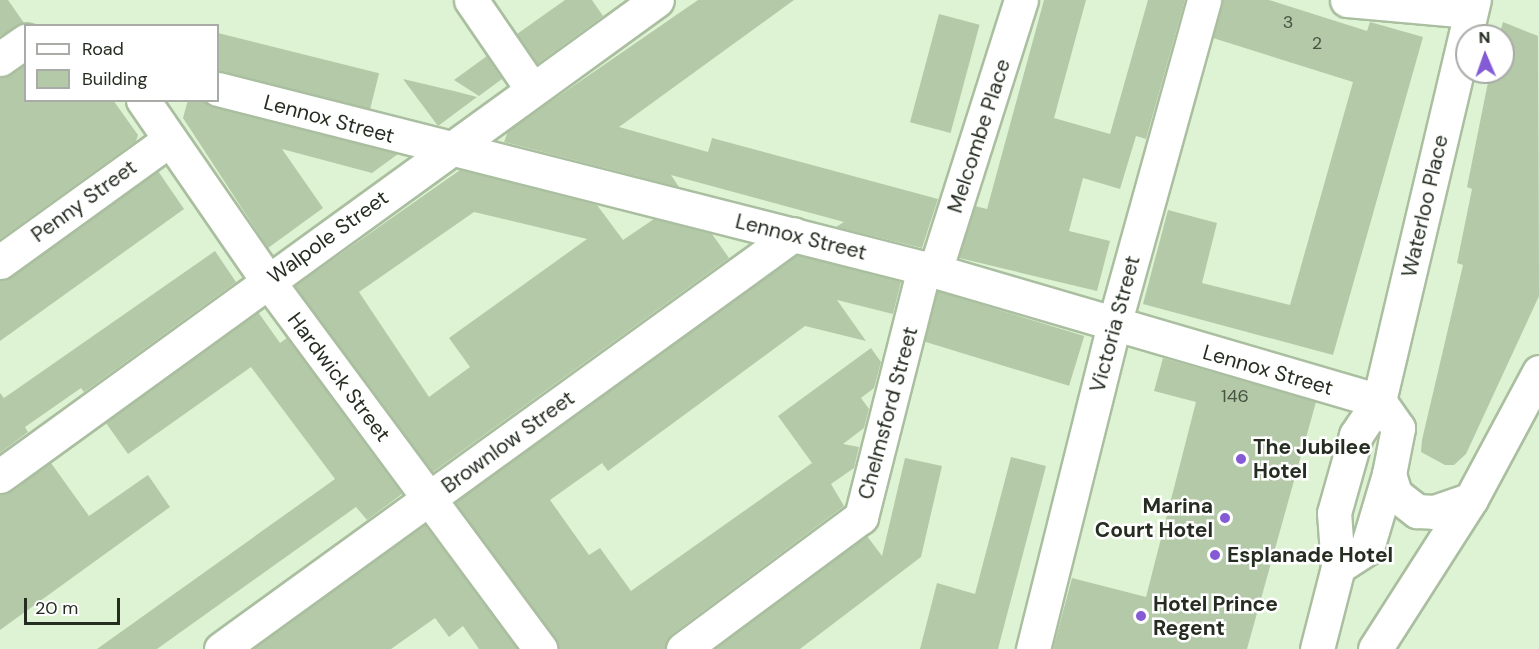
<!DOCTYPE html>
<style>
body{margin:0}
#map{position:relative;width:1539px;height:649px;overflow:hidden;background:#def3d3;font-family:"DM Sans",sans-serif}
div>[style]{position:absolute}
.building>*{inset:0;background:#b3c9a7;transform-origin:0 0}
.roads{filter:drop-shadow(2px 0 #aabea0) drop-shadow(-2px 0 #aabea0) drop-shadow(0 2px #aabea0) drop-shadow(0 -2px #aabea0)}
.street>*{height:33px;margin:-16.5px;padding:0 16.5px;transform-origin:16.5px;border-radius:16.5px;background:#fff}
.secondary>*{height:33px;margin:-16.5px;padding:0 16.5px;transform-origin:16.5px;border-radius:16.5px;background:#fff}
.dots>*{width:16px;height:16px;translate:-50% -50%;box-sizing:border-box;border:3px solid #fff;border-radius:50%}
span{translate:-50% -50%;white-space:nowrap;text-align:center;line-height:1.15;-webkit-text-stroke:5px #fff;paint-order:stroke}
.number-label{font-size:18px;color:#485442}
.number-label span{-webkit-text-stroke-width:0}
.street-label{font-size:21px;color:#252d21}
.poi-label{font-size:21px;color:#252d21;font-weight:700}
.left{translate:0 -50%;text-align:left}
.right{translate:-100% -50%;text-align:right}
.legend{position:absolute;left:24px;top:24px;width:195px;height:78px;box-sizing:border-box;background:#fff;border:2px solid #a8aba6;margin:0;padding:8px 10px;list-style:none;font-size:18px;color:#252d21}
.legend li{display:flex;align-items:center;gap:12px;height:30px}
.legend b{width:30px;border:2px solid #a8aba6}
.north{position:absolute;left:1455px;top:24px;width:60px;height:60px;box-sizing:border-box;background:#fff;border:2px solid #a8aba6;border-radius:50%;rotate:358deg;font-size:16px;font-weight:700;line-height:24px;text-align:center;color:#252d21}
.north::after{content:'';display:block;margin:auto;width:21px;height:27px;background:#845bd5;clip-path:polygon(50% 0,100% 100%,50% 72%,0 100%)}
.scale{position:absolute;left:24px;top:598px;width:96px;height:27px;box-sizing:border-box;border:3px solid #252d21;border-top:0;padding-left:8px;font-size:18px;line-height:21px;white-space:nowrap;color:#252d21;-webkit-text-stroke:4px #fff;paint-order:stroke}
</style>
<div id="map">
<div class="building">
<div style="clip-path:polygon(0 0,8px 0,24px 23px,0 36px)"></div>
<div style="clip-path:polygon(565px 0,592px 0,603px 16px,537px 64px,517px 34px)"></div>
<div style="clip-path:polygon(698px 0,794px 0,619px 127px,708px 152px,712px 138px,938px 199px,922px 248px,836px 227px,844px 222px,671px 175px,679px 187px,504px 142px,508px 131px)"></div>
<div style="clip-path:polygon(1044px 0,1086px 0,1054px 118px,1110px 134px,1148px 0,1185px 0,1146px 139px,1136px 136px,1120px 189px,1083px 178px,1069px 231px,1110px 241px,1097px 291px,959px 258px,975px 206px,987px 209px)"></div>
<div style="clip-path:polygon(1222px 0,1269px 0,1367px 31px,1370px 22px,1423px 37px,1333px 355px,1143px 304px,1168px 210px,1217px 223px,1202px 283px,1290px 305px,1353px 82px,1213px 38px)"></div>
<div style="left:939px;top:14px;width:42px;height:112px;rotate:15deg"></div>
<div style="clip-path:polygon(1503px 22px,1538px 36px,1539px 296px,1466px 454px,1454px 465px,1445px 465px,1421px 452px,1422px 440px,1463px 265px,1457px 263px,1472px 189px,1467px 187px,1490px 72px,1503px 72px,1499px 36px)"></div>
<div style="left:218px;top:33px;width:166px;height:38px;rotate:14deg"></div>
<div style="clip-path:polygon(487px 56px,502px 79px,479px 96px,454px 80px)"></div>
<div style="clip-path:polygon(26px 64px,26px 100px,113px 100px,138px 135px,136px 141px,0 239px,0 77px)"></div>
<div style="clip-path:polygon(403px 79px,454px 91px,477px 97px,438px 126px)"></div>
<div style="clip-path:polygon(188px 100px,204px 100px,213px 107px,398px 154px,372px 173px,282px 149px,323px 208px,268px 248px,183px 118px)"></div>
<div style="clip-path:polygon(evenodd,460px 170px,597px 205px,623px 240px,654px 219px,712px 234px,729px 258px,433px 472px,295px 286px,460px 170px,474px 212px,587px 239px,449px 338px,470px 367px,429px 397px,359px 292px,474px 212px)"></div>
<div style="clip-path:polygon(158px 171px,184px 209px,0 341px,0 280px)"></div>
<div style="clip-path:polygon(215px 251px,236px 282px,84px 392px,81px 388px,25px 427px,28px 432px,0 453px,0 393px,4px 398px)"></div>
<div style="clip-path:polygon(797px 255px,901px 282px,893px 314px,837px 300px,866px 341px,805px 326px,608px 471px,602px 463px,550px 500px,589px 555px,600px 548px,631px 591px,812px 463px,778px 416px,871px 348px,881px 362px,874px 388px,861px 398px,869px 409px,864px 428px,843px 444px,859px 447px,854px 468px,831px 484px,844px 506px,672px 634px,665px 649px,558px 649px,555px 638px,455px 503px)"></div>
<div style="left:937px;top:291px;width:154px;height:52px;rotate:17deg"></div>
<div style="clip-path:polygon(258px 312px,280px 343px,287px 338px,402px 494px,367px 520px,356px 507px,157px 649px,97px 649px,335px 479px,251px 367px,128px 454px,106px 423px)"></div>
<div style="clip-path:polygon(1163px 358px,1316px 402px,1247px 649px,1053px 649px,1072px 578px,1146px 597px,1196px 402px,1154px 391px)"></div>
<div style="clip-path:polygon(1011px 457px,1046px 466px,998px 649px,920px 649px,937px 583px,975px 594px)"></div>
<div style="clip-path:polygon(905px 458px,942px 466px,921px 557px,800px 649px,714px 649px,867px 536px,882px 556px)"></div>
<div style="clip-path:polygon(51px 463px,89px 516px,148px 475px,170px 507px,0 630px,0 494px)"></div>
<div style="clip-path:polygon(425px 525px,517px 649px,479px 649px,463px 626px,449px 637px,435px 618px,391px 649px,253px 649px)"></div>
</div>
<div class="roads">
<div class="street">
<div style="left:471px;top:0;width:108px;rotate:55.6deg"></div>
<div style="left:1347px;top:0;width:124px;rotate:5.1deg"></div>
<div style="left:0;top:59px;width:32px;rotate:-35deg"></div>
<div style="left:218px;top:89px;width:740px;rotate:14.24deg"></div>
<div style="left:935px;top:271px;width:463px;rotate:16.3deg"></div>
<div style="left:143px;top:100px;width:220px;rotate:55.4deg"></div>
<div style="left:268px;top:281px;width:458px;rotate:53.5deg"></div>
<div style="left:0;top:262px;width:207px;rotate:-35.8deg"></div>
<div style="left:935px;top:271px;width:284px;rotate:-72.4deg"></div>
<div style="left:1389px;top:474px;width:21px;rotate:73deg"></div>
<div style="left:1395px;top:494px;width:28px;rotate:38deg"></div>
<div style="left:1417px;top:511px;width:17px;rotate:3deg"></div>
<div style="left:1434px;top:512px;width:39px;rotate:-19deg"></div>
<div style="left:0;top:476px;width:811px;rotate:-35.92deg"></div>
<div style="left:221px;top:649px;width:707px;rotate:-35.91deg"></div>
<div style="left:683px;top:649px;width:222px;rotate:-36.6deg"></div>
<div style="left:861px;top:517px;width:257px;rotate:-75.8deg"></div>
<div style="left:1033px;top:649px;width:334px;rotate:-76deg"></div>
<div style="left:1114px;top:325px;width:337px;rotate:-74.5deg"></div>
<div style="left:1375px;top:649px;width:178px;rotate:-57.4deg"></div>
<div style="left:1471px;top:499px;width:144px;rotate:-61.8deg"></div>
</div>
<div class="secondary">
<div style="left:1338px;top:567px;width:35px;rotate:-33deg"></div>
<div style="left:1367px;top:548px;width:77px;rotate:-73.4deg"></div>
<div style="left:1389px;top:474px;width:47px;rotate:-78.9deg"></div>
<div style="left:1398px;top:428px;width:33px;rotate:-125deg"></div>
<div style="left:1317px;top:649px;width:85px;rotate:-75.6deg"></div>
<div style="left:1338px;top:567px;width:54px;rotate:-94.2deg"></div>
<div style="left:1334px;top:513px;width:81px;rotate:-74.2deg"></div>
<div style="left:1356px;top:435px;width:41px;rotate:-55.9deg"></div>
<div style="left:1379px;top:401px;width:412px;rotate:-76.7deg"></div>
</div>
</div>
<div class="dots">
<div style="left:1241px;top:459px;background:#845bd5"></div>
<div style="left:1225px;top:518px;background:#845bd5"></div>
<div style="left:1215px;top:555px;background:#845bd5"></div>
<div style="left:1141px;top:616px;background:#845bd5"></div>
</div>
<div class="number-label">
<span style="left:1288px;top:22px">3</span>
<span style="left:1317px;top:43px">2</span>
<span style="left:1235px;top:396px">146</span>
</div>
<div class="street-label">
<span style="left:329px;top:119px;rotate:15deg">Lennox Street</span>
<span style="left:979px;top:136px;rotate:-72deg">Melcombe Place</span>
<span style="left:84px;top:201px;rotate:-36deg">Penny Street</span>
<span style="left:1425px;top:206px;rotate:-77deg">Waterloo Place</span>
<span style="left:328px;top:237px;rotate:-36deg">Walpole Street</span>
<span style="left:801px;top:237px;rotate:14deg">Lennox Street</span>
<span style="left:1115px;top:324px;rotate:-75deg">Victoria Street</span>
<span style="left:1268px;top:370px;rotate:16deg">Lennox Street</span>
<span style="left:339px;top:377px;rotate:53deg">Hardwick Street</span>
<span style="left:888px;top:413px;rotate:-75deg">Chelmsford Street</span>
<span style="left:508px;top:442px;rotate:-36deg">Brownlow Street</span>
</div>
<div class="poi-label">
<span class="left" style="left:1253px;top:459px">The Jubilee<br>Hotel</span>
<span class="right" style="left:1213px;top:518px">Marina<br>Court Hotel</span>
<span class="left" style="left:1227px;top:555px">Esplanade Hotel</span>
<span class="left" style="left:1153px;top:616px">Hotel Prince<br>Regent</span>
</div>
<ul class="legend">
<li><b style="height:8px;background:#fff"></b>Road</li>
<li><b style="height:16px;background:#b3c9a7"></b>Building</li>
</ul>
<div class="north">N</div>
<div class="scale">20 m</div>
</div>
